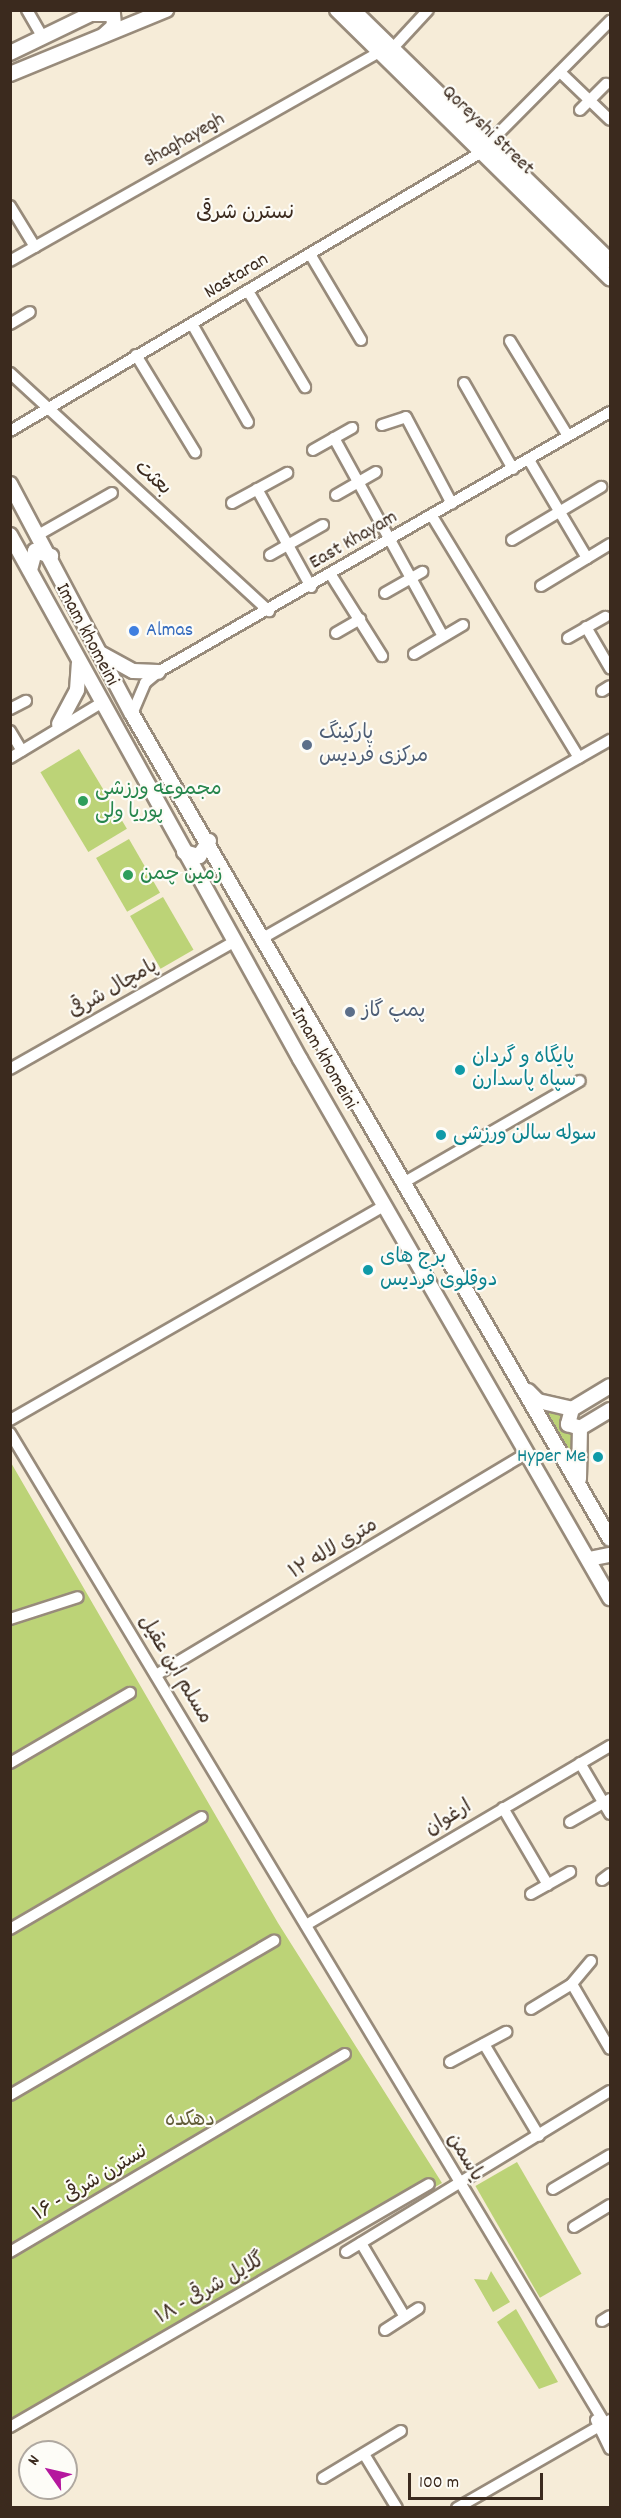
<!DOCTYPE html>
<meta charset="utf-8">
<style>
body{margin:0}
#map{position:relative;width:621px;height:2518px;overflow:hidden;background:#f6ecd8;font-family:Dekko,"Playpen Sans Arabic",sans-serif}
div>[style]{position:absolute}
.green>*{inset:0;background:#bcd377;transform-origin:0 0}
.roads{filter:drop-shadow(2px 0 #988b7b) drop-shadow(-2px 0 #988b7b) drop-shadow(0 2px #988b7b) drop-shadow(0 -2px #988b7b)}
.minor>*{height:10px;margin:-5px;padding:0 5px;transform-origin:5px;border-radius:5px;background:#fff}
.major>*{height:14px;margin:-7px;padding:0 7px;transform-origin:7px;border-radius:7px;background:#fff}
.dots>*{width:16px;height:16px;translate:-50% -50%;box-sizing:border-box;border:3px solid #fdfcf7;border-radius:50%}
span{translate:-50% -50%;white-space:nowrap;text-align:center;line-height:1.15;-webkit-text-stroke:4.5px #fdfcf7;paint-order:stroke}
.street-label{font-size:20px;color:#3b2a1e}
.shop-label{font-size:20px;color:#366cbe}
.left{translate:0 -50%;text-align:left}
.service-label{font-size:20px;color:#4e5e75}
.leisure-label{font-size:20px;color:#27864d}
.culture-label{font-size:20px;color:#0d838f}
.right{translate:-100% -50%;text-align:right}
.park-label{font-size:20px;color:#625d39}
.neighbourhood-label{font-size:21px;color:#3b2a1e}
.frame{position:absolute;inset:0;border:12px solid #3b2a1e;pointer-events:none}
.north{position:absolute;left:18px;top:2440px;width:60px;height:60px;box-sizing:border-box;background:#fdfcf7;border:2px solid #afa8a0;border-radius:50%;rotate:304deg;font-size:16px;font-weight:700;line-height:24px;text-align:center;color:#3b2a1e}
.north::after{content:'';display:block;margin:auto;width:21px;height:27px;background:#b5179e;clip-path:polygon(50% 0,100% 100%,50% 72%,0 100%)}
.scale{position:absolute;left:408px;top:2473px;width:135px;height:27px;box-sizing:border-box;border:3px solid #3b2a1e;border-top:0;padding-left:8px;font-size:18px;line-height:21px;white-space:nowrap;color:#3b2a1e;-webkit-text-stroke:4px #fdfcf7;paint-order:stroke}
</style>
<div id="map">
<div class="green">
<div style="left:79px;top:749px;width:93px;height:45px;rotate:59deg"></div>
<div style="left:129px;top:839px;width:62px;height:38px;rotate:60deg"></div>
<div style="left:163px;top:897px;width:61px;height:38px;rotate:60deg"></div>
<div style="clip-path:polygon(535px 1403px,567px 1411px,576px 1431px,574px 1471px)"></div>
<div style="clip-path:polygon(10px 1461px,278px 1923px,442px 2183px,11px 2435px)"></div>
<div style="left:517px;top:2162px;width:129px;height:48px;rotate:60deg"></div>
<div style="clip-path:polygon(491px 2271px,510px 2302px,493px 2312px,474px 2279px,487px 2280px)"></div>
<div style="clip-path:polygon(516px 2309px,558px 2382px,539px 2389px,497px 2322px)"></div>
</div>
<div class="roads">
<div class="minor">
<div style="left:27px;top:10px;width:32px;rotate:60deg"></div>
<div style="left:392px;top:49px;width:53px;rotate:-47.3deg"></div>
<div style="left:560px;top:72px;width:69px;rotate:43.8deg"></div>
<div style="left:580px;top:110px;width:37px;rotate:-45deg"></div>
<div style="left:487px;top:145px;width:175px;rotate:-45.2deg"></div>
<div style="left:10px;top:206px;width:48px;rotate:58.6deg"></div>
<div style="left:310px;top:254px;width:100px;rotate:59.3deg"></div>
<div style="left:10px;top:261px;width:423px;rotate:-29.5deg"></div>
<div style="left:248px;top:291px;width:112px;rotate:59.3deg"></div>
<div style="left:10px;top:324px;width:23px;rotate:-31deg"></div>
<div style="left:192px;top:324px;width:113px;rotate:60.3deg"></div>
<div style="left:510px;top:341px;width:111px;rotate:58.6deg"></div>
<div style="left:136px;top:355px;width:114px;rotate:58.7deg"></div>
<div style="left:10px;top:373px;width:352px;rotate:42.6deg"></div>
<div style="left:464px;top:383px;width:99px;rotate:60.3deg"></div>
<div style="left:382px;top:425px;width:25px;rotate:-18deg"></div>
<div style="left:406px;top:417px;width:98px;rotate:62.1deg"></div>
<div style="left:10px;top:431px;width:546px;rotate:-30.6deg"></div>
<div style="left:334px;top:438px;width:226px;rotate:61.2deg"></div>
<div style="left:313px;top:450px;width:45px;rotate:-29.4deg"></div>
<div style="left:529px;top:460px;width:114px;rotate:59.4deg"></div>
<div style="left:257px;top:489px;width:112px;rotate:61.1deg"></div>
<div style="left:336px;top:495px;width:46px;rotate:-29.9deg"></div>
<div style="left:232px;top:503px;width:63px;rotate:-28.6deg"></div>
<div style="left:432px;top:516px;width:283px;rotate:58.7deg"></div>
<div style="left:38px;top:535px;width:85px;rotate:-29.6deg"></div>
<div style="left:512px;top:540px;width:104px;rotate:-30.8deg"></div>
<div style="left:270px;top:555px;width:61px;rotate:-29.5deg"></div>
<div style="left:331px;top:575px;width:96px;rotate:57.8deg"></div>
<div style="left:541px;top:586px;width:81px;rotate:-31.3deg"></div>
<div style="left:385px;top:593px;width:43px;rotate:-29.6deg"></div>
<div style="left:586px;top:627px;width:48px;rotate:59.7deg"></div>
<div style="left:336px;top:633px;width:28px;rotate:-30deg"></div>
<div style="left:568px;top:638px;width:43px;rotate:-29.6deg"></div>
<div style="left:414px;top:654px;width:57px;rotate:-30.6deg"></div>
<div style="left:602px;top:691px;width:9px;rotate:-32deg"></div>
<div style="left:10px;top:709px;width:18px;rotate:-27deg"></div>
<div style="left:132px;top:714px;width:34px;rotate:-67deg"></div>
<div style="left:145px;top:683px;width:17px;rotate:-40deg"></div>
<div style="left:158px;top:672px;width:521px;rotate:-29.91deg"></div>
<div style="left:10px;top:731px;width:23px;rotate:59deg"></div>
<div style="left:10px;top:758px;width:106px;rotate:-31.1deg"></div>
<div style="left:261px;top:939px;width:402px;rotate:-29.7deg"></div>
<div style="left:10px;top:1069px;width:257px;rotate:-29.6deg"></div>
<div style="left:403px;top:1183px;width:204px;rotate:-30deg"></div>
<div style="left:10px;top:1420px;width:432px;rotate:-29.8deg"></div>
<div style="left:10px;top:1433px;width:1165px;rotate:59.01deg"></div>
<div style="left:10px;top:1619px;width:71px;rotate:-17.9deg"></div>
<div style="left:156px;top:1675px;width:432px;rotate:-30.9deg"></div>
<div style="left:10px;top:1763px;width:139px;rotate:-30.3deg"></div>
<div style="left:580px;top:1763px;width:59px;rotate:59.5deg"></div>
<div style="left:503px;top:1808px;width:89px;rotate:59.7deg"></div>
<div style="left:570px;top:1822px;width:46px;rotate:-29.9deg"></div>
<div style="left:602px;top:1880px;width:10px;rotate:-37deg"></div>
<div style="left:531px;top:1894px;width:45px;rotate:-29.4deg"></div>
<div style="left:306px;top:1925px;width:353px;rotate:-30.5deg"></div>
<div style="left:10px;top:1929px;width:222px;rotate:-30.3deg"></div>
<div style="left:591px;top:1961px;width:30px;rotate:130deg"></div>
<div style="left:572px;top:1984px;width:75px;rotate:59.7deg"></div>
<div style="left:531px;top:2009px;width:48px;rotate:-31.4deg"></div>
<div style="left:484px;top:2044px;width:107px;rotate:59.1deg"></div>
<div style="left:450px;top:2062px;width:64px;rotate:-28.2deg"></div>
<div style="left:10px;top:2095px;width:306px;rotate:-30.3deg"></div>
<div style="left:553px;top:2189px;width:66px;rotate:-30.8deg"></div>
<div style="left:574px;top:2227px;width:42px;rotate:-31.4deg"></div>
<div style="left:361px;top:2243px;width:86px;rotate:59.3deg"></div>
<div style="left:10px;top:2252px;width:389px;rotate:-30.6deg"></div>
<div style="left:346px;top:2252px;width:309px;rotate:-31.4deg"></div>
<div style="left:602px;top:2321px;width:9px;rotate:-32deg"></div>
<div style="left:385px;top:2330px;width:40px;rotate:-32.9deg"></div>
<div style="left:596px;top:2420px;width:32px;rotate:64deg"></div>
<div style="left:10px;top:2427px;width:484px;rotate:-30.1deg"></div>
<div style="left:364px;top:2454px;width:63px;rotate:58.6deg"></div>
<div style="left:323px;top:2478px;width:91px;rotate:-31.1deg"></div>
<div style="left:457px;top:2508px;width:177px;rotate:-29.9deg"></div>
</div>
<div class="major">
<div style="left:337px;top:10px;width:383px;rotate:44.5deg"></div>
<div style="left:353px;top:10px;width:359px;rotate:44.3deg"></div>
<div style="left:93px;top:14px;width:20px"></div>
<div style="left:113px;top:14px;width:12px;rotate:85deg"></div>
<div style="left:114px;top:26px;width:13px;rotate:138deg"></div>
<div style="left:10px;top:53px;width:99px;rotate:-25.8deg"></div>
<div style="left:10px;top:74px;width:169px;rotate:-22.3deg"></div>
<div style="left:10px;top:484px;width:260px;rotate:62.1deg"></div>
<div style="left:132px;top:714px;width:953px;rotate:59.91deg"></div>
<div style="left:10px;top:535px;width:599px;rotate:61.04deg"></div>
<div style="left:300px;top:1059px;width:622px;rotate:60.1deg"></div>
<div style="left:30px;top:570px;width:20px;rotate:-75deg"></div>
<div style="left:35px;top:551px;width:17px;rotate:17deg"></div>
<div style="left:102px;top:654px;width:35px;rotate:29deg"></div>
<div style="left:133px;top:671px;width:25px;rotate:2deg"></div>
<div style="left:59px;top:724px;width:38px;rotate:-62deg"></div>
<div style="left:77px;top:690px;width:26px;rotate:-86deg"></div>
<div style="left:184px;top:852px;width:16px;rotate:15deg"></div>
<div style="left:199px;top:856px;width:18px;rotate:-56deg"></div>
<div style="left:528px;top:1391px;width:14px;rotate:45deg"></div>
<div style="left:538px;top:1401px;width:35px;rotate:13deg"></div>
<div style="left:572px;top:1409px;width:44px;rotate:-31.2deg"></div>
<div style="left:572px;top:1409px;width:16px;rotate:105deg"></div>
<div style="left:568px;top:1424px;width:13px;rotate:18deg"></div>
<div style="left:579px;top:1479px;width:51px;rotate:-88.9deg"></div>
<div style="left:580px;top:1428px;width:35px;rotate:-31deg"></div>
<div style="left:589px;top:1559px;width:21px;rotate:-11deg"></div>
</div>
</div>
<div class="dots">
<div style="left:134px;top:631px;background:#3f7fe0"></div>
<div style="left:307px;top:745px;background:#5c6f8a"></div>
<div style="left:83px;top:801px;background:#2e9e5b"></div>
<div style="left:128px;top:875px;background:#2e9e5b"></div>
<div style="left:350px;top:1012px;background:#5c6f8a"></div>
<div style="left:460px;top:1070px;background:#0f9aa8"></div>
<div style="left:441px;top:1135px;background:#0f9aa8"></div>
<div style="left:368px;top:1270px;background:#0f9aa8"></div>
<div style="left:598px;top:1457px;background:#0f9aa8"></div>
</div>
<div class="street-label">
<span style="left:487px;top:131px;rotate:44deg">Qoreyshi Street</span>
<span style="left:185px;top:141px;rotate:-30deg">Shaghayegh</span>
<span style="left:237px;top:277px;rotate:-31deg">Nastaran</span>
<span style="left:152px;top:479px;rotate:42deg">بعثت</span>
<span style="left:354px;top:541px;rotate:-30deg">East Khayam</span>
<span style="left:86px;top:635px;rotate:62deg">Imam khomeini</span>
<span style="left:114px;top:990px;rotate:-30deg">پامچال شرقی</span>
<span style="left:323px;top:1059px;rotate:60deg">Imam khomeini</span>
<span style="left:334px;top:1550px;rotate:-31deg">۱۲ متری لاله</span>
<span style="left:174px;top:1670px;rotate:59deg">مسلم ابن عقیل</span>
<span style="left:449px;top:1819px;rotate:-31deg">ارغوان</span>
<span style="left:464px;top:2158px;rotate:59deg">یاسمن</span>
<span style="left:91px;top:2184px;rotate:-31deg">نسترن شرقی - ۱۶</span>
<span style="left:211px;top:2290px;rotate:-30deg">گلایل شرقی - ۱۸</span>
</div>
<div class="shop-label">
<span class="left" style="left:146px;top:631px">Almas</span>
</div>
<div class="service-label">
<span class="left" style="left:319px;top:746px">پارکینگ<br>مرکزی فردیس</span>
<span class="left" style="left:362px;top:1012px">پمپ گاز</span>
</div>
<div class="leisure-label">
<span class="left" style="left:95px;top:802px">مجموعه ورزشی<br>پوریا ولی</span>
<span class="left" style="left:140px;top:875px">زمین چمن</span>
</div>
<div class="culture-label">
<span class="left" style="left:472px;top:1070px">پایگاه و گردان<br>سپاه پاسدارن</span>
<span class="left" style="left:453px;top:1135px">سوله سالن ورزشی</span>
<span class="left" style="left:380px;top:1270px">برج های<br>دوقلوی فردیس</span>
<span class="right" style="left:586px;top:1457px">Hyper Me</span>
</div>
<div class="park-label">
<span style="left:190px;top:2121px">دهکده</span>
</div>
<div class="neighbourhood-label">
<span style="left:245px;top:214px">نسترن شرقی</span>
</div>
<div class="frame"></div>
<div class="north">N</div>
<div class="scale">100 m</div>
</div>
